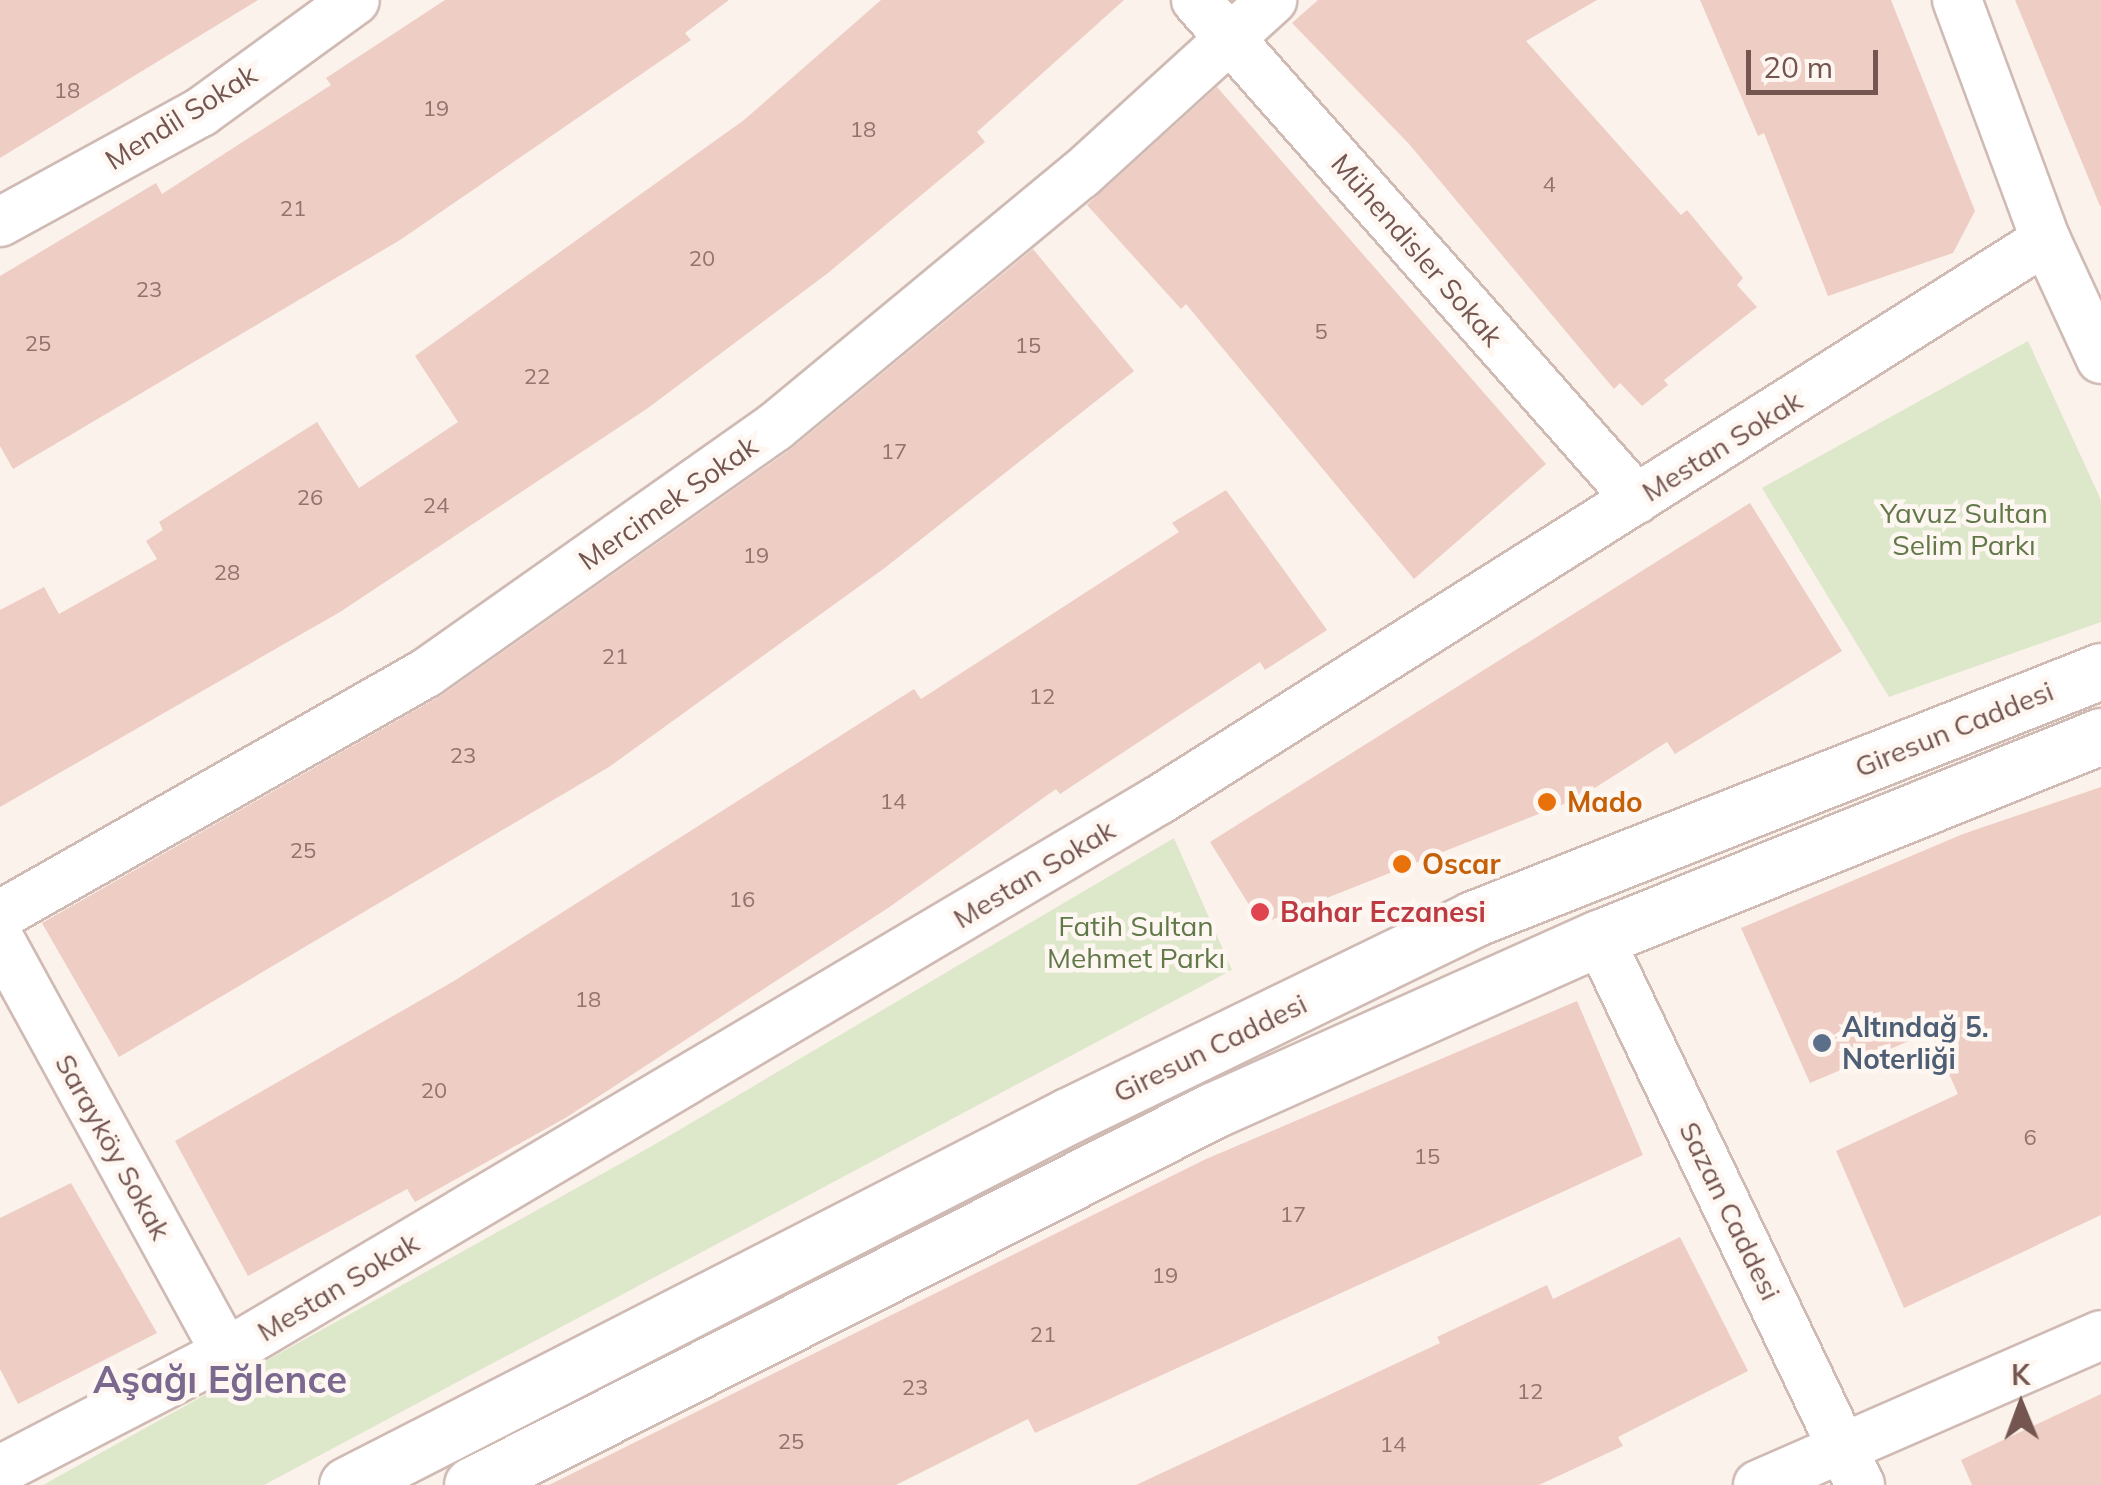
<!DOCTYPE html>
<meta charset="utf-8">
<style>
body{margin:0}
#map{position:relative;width:2101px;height:1485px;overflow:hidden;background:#fbf2eb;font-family:Mulish,sans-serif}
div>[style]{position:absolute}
.green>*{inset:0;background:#dde8ca}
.building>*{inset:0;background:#eecdc5}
.roads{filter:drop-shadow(2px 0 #cfbab4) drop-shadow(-2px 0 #cfbab4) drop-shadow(0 2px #cfbab4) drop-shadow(0 -2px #cfbab4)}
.street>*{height:48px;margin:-24px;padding:0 24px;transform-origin:24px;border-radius:24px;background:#fff}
.secondary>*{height:55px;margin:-27.5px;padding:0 27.5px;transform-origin:27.5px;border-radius:27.5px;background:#fff}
.dots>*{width:28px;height:28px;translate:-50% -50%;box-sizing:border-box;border:5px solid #fef6f1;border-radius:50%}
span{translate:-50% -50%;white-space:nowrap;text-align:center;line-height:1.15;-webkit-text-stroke:9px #fef6f1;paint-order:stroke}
.number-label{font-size:22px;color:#92736d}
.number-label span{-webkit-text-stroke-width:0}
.street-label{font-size:28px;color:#745550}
.park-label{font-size:28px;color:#617849}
.food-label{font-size:28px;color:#c56008;font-weight:700}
.left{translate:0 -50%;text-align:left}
.health-label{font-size:28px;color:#be3a42;font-weight:700}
.service-label{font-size:28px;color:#4e5e75;font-weight:700}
.district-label{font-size:38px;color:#7a688f;font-weight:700}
.north{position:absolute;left:1971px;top:1355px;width:100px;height:100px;-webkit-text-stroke:8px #fef6f1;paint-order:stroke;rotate:359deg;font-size:28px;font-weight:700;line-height:40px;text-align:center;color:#745550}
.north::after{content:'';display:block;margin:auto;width:35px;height:45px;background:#745550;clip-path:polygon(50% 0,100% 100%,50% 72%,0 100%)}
.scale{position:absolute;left:1746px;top:50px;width:132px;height:45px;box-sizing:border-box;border:5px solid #745550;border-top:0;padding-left:12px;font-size:30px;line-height:35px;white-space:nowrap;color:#745550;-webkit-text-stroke:8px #fef6f1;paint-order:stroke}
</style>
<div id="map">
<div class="green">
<div style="clip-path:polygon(2028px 341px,2101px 500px,2101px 622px,1889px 697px,1762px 488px)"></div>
<div style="clip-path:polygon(1174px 838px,1232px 970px,264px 1485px,43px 1485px,652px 1146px)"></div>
</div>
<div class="building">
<div style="clip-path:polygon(0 0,258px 0,0 158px)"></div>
<div style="clip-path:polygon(445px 0,729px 0,685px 33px,691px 40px,400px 240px,13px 469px,0 446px,0 276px,156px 183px,162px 194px,331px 85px,326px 78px)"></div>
<div style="clip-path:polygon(881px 0,1124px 0,977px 132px,985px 142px,828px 273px,648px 408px,340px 612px,0 807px,0 610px,44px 587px,59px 614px,157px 559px,146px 541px,163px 530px,159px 522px,317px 422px,359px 488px,458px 422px,415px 356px,744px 120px)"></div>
<div style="clip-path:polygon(1318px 0,1597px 0,1526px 41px,1681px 215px,1687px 210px,1743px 278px,1737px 285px,1757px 307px,1664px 380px,1668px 385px,1642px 406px,1620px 383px,1614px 389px,1409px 144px,1292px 23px)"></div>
<div style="clip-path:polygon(1700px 0,1891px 0,1975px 211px,1953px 253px,1828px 296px,1764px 133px,1758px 136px)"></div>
<div style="clip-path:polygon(2015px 0,2101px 0,2101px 206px,2100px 206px)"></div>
<div style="clip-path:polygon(1217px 87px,1546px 464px,1414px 579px,1186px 304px,1181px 309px,1087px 205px)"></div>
<div style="clip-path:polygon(1033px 249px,1134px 371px,886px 567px,609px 767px,119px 1057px,42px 923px,442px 695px,791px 449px)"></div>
<div style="clip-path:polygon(1226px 490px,1327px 630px,1265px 670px,1260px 662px,1060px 794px,1056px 789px,888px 908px,567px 1117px,415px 1202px,407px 1189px,248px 1276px,175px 1141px,454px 981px,914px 689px,921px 699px,1179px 532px,1172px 523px)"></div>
<div style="clip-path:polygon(1750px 503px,1842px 651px,1675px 754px,1667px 742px,1579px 798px,1261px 924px,1210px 842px)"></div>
<div style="clip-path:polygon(2101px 787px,2101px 1215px,1904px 1308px,1836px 1151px,1958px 1094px,1930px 1032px,1810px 1083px,1741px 928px,1963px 834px)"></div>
<div style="clip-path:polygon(1577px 1001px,1643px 1155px,1035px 1433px,1028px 1419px,896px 1485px,549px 1485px,1206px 1159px)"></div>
<div style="clip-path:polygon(71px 1183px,157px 1333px,18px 1404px,0 1369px,0 1218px)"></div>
<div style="clip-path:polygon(1680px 1237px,1748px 1371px,1618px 1437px,1623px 1446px,1539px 1485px,1136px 1485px,1440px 1343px,1437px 1337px,1547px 1285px,1553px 1299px)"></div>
<div style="clip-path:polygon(2101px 1394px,2101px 1485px,1972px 1485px,1961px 1460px)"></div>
</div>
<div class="roads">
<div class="street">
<div style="left:1196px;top:0;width:666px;rotate:48.53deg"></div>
<div style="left:1957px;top:0;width:256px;rotate:69.7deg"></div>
<div style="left:2046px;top:240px;width:131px;rotate:65.2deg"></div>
<div style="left:0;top:222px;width:229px;rotate:-28.7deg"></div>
<div style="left:201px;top:112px;width:190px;rotate:-36deg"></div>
<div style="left:0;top:915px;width:490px;rotate:-29.6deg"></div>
<div style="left:426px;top:673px;width:427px;rotate:-35.2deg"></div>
<div style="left:775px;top:427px;width:396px;rotate:-39.6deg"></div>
<div style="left:1080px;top:175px;width:260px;rotate:-42.3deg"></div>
<div style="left:1599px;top:938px;width:606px;rotate:64.49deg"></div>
<div style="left:0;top:940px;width:471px;rotate:61.3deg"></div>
<div style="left:0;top:1470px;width:254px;rotate:-27.4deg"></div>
<div style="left:226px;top:1353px;width:1085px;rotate:-30.66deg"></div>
<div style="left:1159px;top:800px;width:1049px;rotate:-32.27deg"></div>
<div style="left:1758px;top:1485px;width:374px;rotate:-23.6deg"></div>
</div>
<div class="secondary">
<div style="left:347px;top:1485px;width:812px;rotate:-27.1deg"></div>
<div style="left:1070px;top:1115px;width:448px;rotate:-25.9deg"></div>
<div style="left:1473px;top:919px;width:675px;rotate:-21.55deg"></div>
<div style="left:472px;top:1485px;width:831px;rotate:-26.81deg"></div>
<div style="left:1214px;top:1110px;width:422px;rotate:-24.1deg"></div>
<div style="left:1599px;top:938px;width:541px;rotate:-21.92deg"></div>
</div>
</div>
<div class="dots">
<div style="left:1547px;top:802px;background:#e8710a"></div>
<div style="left:1402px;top:864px;background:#e8710a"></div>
<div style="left:1260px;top:912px;background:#e0444e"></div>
<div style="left:1822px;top:1043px;background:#5c6f8a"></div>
</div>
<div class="number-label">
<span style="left:67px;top:91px">18</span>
<span style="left:436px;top:109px">19</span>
<span style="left:863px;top:130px">18</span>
<span style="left:1549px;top:185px">4</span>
<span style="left:293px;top:209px">21</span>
<span style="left:702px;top:259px">20</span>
<span style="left:149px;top:290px">23</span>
<span style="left:1321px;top:332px">5</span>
<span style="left:38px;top:344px">25</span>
<span style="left:1028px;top:346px">15</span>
<span style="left:537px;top:377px">22</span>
<span style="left:894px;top:452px">17</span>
<span style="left:310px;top:498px">26</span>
<span style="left:436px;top:506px">24</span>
<span style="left:756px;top:556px">19</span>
<span style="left:227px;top:573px">28</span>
<span style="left:615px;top:657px">21</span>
<span style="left:1042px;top:697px">12</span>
<span style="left:463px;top:756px">23</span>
<span style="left:893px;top:802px">14</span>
<span style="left:303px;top:851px">25</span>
<span style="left:742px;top:900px">16</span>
<span style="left:588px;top:1000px">18</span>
<span style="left:434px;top:1091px">20</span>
<span style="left:2030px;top:1138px">6</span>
<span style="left:1427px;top:1157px">15</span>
<span style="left:1293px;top:1215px">17</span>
<span style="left:1165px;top:1276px">19</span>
<span style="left:1043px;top:1335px">21</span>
<span style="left:915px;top:1388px">23</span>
<span style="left:1530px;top:1392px">12</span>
<span style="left:791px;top:1442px">25</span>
<span style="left:1393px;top:1445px">14</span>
</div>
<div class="street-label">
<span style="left:181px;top:117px;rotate:-32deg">Mendil Sokak</span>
<span style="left:1417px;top:250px;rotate:49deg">Mühendisler Sokak</span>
<span style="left:1722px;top:446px;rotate:-32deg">Mestan Sokak</span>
<span style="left:668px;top:503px;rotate:-35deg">Mercimek Sokak</span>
<span style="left:1954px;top:729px;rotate:-22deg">Giresun Caddesi</span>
<span style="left:1034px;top:874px;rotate:-31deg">Mestan Sokak</span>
<span style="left:1210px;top:1048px;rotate:-26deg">Giresun Caddesi</span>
<span style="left:113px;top:1147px;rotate:61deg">Sarayköy Sokak</span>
<span style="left:1730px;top:1211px;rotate:64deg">Sazan Caddesi</span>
<span style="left:338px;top:1287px;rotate:-31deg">Mestan Sokak</span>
</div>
<div class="park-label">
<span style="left:1964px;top:529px">Yavuz Sultan<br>Selim Parkı</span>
<span style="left:1136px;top:942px">Fatih Sultan<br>Mehmet Parkı</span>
</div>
<div class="food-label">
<span class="left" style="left:1567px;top:802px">Mado</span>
<span class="left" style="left:1422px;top:864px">Oscar</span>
</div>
<div class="health-label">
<span class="left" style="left:1280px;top:912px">Bahar Eczanesi</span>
</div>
<div class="service-label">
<span class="left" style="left:1842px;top:1043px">Altındağ 5.<br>Noterliği</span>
</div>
<div class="district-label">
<span style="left:220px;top:1380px">Aşağı Eğlence</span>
</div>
<div class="north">K</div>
<div class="scale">20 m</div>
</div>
